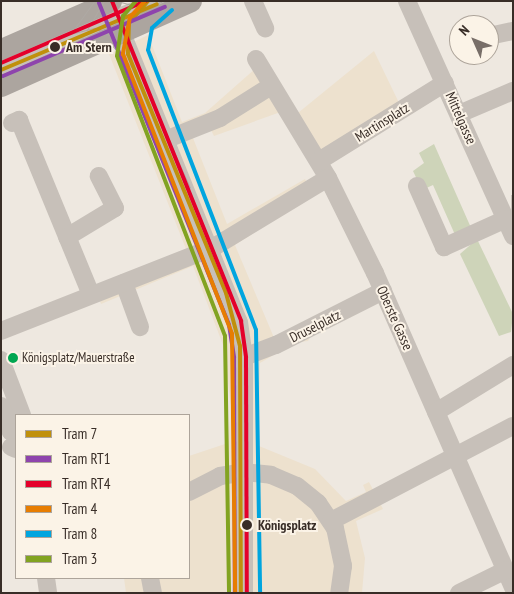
<!DOCTYPE html>
<meta charset="utf-8">
<style>
body{margin:0}
#map{position:relative;width:514px;height:594px;overflow:hidden;background:#eee8e0;font-family:"PT Sans Narrow",sans-serif}
div>[style]{position:absolute}
.green>*{inset:0;background:#ced4b9}
.plaza>*{inset:0;background:#ede1ce}
.minor-tunnel>*{height:18px;margin-top:-9px;transform-origin:0;background:repeating-linear-gradient(90deg,#cac3bb 0 18px,transparent 0 27px)}
.minor>*{height:18px;margin:-9px;padding:0 9px;transform-origin:9px;border-radius:9px;background:#c7c0b9}
.major>*{height:21px;margin:-10.5px;padding:0 10.5px;transform-origin:10.5px;border-radius:10.5px;background:#aca59f}
.tram>*{height:1px;margin:-0.5px;padding:0 0.5px;transform-origin:0.5px;border-radius:0.5px;background:#aea9a4}
.tram-1>*{height:4px;margin:-2px;padding:0 2px;transform-origin:2px;border-radius:2px;background:#c0900c}
.tram-2>*{height:4px;margin:-2px;padding:0 2px;transform-origin:2px;border-radius:2px;background:#8e44ad}
.tram-3>*{height:4px;margin:-2px;padding:0 2px;transform-origin:2px;border-radius:2px;background:#e4002b}
.tram-4>*{height:4px;margin:-2px;padding:0 2px;transform-origin:2px;border-radius:2px;background:#e77d02}
.tram-5>*{height:4px;margin:-2px;padding:0 2px;transform-origin:2px;border-radius:2px;background:#00a5df}
.tram-6>*{height:4px;margin:-2px;padding:0 2px;transform-origin:2px;border-radius:2px;background:#82a321}
.dots>*{width:14px;height:14px;translate:-50% -50%;box-sizing:border-box;border:2px solid #fbf3e7;border-radius:50%}
span{translate:-50% -50%;white-space:nowrap;text-align:center;line-height:1.15;-webkit-text-stroke:4px #fbf3e7;paint-order:stroke}
.bus-label{font-size:13px;color:#382d27}
.left{translate:0 -50%;text-align:left}
.stop-label{font-size:14px;color:#382d27;font-weight:700}
.street-label{font-size:14px;color:#382d27}
.frame{position:absolute;inset:0;border:2px solid #382d27;pointer-events:none}
.legend{position:absolute;left:15px;top:414px;width:175px;height:165px;box-sizing:border-box;background:#fbf3e7;border:1px solid #ada49a;margin:0;padding:6px 9px;list-style:none;font-size:15px;color:#382d27}
.legend li{display:flex;align-items:center;gap:10px;height:25px}
.legend b{width:25px;border:1px solid #ada49a}
.north{position:absolute;left:449px;top:15px;width:50px;height:50px;box-sizing:border-box;background:#fbf3e7;border:1px solid #ada49a;border-radius:50%;rotate:314deg;font-size:14px;font-weight:700;line-height:20px;text-align:center;color:#382d27}
.north::after{content:'';display:block;margin:auto;width:18px;height:22px;background:#786e68;clip-path:polygon(50% 0,100% 100%,50% 72%,0 100%)}
</style>
<div id="map">
<div class="green">
<div style="clip-path:polygon(434px 144px,472px 230px,456px 237px,433px 185px,422px 190px,413px 171px,424px 163px,419px 153px)"></div>
<div style="clip-path:polygon(477px 239px,513px 314px,511px 332px,499px 336px,460px 254px)"></div>
</div>
<div class="plaza">
<div style="clip-path:polygon(148px 35px,182px 122px,205px 113px,257px 67px,289px 109px,214px 136px,211px 130px,193px 138px,227px 224px,305px 179px,314px 194px,235px 245px,275px 340px,315px 330px,308px 341px,294px 343px,260px 363px,259px 446px,315px 469px,346px 501px,366px 492px,363px 485px,369px 482px,383px 509px,356px 521px,365px 558px,362px 593px,126px 593px,124px 578px,189px 578px,189px 456px,228px 443px,231px 406px,223px 345px,193px 266px,101px 304px,97px 293px,186px 249px,109px 54px)"></div>
<div style="clip-path:polygon(374px 51px,402px 109px,319px 161px,293px 117px)"></div>
</div>
<div class="minor-tunnel">
<div style="left:511px;top:204px;width:2px"></div>
</div>
<div class="minor">
<div style="left:109px;top:1px;width:346px;rotate:68deg"></div>
<div style="left:239px;top:322px;width:35px;rotate:82deg"></div>
<div style="left:244px;top:357px;width:236px;rotate:90deg"></div>
<div style="left:253px;top:1px;width:30px;rotate:66deg"></div>
<div style="left:407px;top:1px;width:258px;rotate:65.7deg"></div>
<div style="left:489px;top:36px;width:25px;rotate:-12deg"></div>
<div style="left:256px;top:59px;width:139px;rotate:58.8deg"></div>
<div style="left:328px;top:178px;width:106px;rotate:63.7deg"></div>
<div style="left:375px;top:273px;width:344px;rotate:66.3deg"></div>
<div style="left:1px;top:67px;width:169px;rotate:-22.9deg"></div>
<div style="left:459px;top:114px;width:59px;rotate:-23.1deg"></div>
<div style="left:12px;top:123px;width:8px;rotate:-23deg"></div>
<div style="left:19px;top:120px;width:189px;rotate:67.6deg"></div>
<div style="left:165px;top:140px;width:59px;rotate:-21.8deg"></div>
<div style="left:220px;top:118px;width:60px;rotate:-32.1deg"></div>
<div style="left:319px;top:161px;width:148px;rotate:-31.8deg"></div>
<div style="left:417px;top:186px;width:67px;rotate:66.1deg"></div>
<div style="left:444px;top:247px;width:68px;rotate:-24.3deg"></div>
<div style="left:67px;top:237px;width:56px;rotate:-31.1deg"></div>
<div style="left:115px;top:208px;width:36px;rotate:-117deg"></div>
<div style="left:124px;top:283px;width:47px;rotate:70deg"></div>
<div style="left:1px;top:331px;width:229px;rotate:-21.5deg"></div>
<div style="left:214px;top:247px;width:133px;rotate:-31.2deg"></div>
<div style="left:244px;top:357px;width:34px;rotate:-21deg"></div>
<div style="left:276px;top:345px;width:120px;rotate:-26.8deg"></div>
<div style="left:1px;top:360px;width:59px;rotate:69.1deg"></div>
<div style="left:1px;top:406px;width:28px;rotate:69deg"></div>
<div style="left:11px;top:432px;width:5px;rotate:22deg"></div>
<div style="left:436px;top:412px;width:90px;rotate:-31.4deg"></div>
<div style="left:11px;top:447px;width:5px;rotate:22deg"></div>
<div style="left:189px;top:492px;width:35px;rotate:-27deg"></div>
<div style="left:220px;top:476px;width:24px;rotate:-9deg"></div>
<div style="left:244px;top:472px;width:27px;rotate:6deg"></div>
<div style="left:271px;top:475px;width:28px;rotate:23deg"></div>
<div style="left:297px;top:486px;width:27px;rotate:39deg"></div>
<div style="left:318px;top:503px;width:30px;rotate:56deg"></div>
<div style="left:335px;top:528px;width:39px;rotate:78deg"></div>
<div style="left:343px;top:566px;width:27px;rotate:98deg"></div>
<div style="left:331px;top:521px;width:205px;rotate:-27.6deg"></div>
<div style="left:46px;top:578px;width:15px;rotate:82deg"></div>
<div style="left:150px;top:578px;width:15px;rotate:79deg"></div>
<div style="left:459px;top:593px;width:52px;rotate:-26.1deg"></div>
</div>
<div class="major">
<div style="left:1px;top:49px;width:120px;rotate:-23.6deg"></div>
<div style="left:1px;top:86px;width:208px;rotate:-24.1deg"></div>
</div>
<div class="tram">
<div style="left:117px;top:1px;width:24px;rotate:15deg"></div>
<div style="left:140px;top:7px;width:22px;rotate:-13deg"></div>
<div style="left:74px;top:29px;width:34px;rotate:-54deg"></div>
<div style="left:87px;top:30px;width:34px;rotate:-60deg"></div>
<div style="left:58px;top:37px;width:38px;rotate:-14deg"></div>
<div style="left:95px;top:28px;width:34px;rotate:26deg"></div>
<div style="left:126px;top:43px;width:158px;rotate:66.2deg"></div>
<div style="left:78px;top:37px;width:30px;rotate:8deg"></div>
<div style="left:108px;top:41px;width:36px;rotate:48deg"></div>
<div style="left:1px;top:70px;width:77px;rotate:-23.9deg"></div>
</div>
<div class="tram-1">
<div style="left:148px;top:1px;width:29px;rotate:131deg"></div>
<div style="left:129px;top:23px;width:31px;rotate:92deg"></div>
<div style="left:128px;top:54px;width:258px;rotate:67.7deg"></div>
<div style="left:226px;top:293px;width:55px;rotate:75.2deg"></div>
<div style="left:240px;top:346px;width:247px;rotate:89.8deg"></div>
<div style="left:1px;top:70px;width:169px;rotate:-22.9deg"></div>
</div>
<div class="tram-2">
<div style="left:99px;top:3px;width:347px;rotate:68deg"></div>
<div style="left:229px;top:325px;width:33px;rotate:81deg"></div>
<div style="left:234px;top:358px;width:235px;rotate:89.8deg"></div>
<div style="left:3px;top:76px;width:176px;rotate:-23.1deg"></div>
</div>
<div class="tram-3">
<div style="left:112px;top:1px;width:345px;rotate:68deg"></div>
<div style="left:241px;top:321px;width:37px;rotate:82deg"></div>
<div style="left:246px;top:358px;width:235px;rotate:89.8deg"></div>
<div style="left:1px;top:63px;width:158px;rotate:-23.2deg"></div>
</div>
<div class="tram-4">
<div style="left:145px;top:1px;width:22px;rotate:133deg"></div>
<div style="left:130px;top:17px;width:38px;rotate:101deg"></div>
<div style="left:123px;top:54px;width:300px;rotate:68.7deg"></div>
<div style="left:232px;top:334px;width:259px;rotate:89.3deg"></div>
</div>
<div class="tram-5">
<div style="left:172px;top:10px;width:27px;rotate:138deg"></div>
<div style="left:152px;top:28px;width:22px;rotate:100deg"></div>
<div style="left:148px;top:50px;width:300px;rotate:68.9deg"></div>
<div style="left:256px;top:330px;width:263px;rotate:89.1deg"></div>
</div>
<div class="tram-6">
<div style="left:136px;top:1px;width:20px;rotate:131deg"></div>
<div style="left:123px;top:16px;width:40px;rotate:98.5deg"></div>
<div style="left:117px;top:56px;width:300px;rotate:68.9deg"></div>
<div style="left:225px;top:336px;width:257px;rotate:89.1deg"></div>
</div>
<div class="dots">
<div style="left:55px;top:47px;background:#382d27"></div>
<div style="left:13px;top:358px;background:#00a651"></div>
<div style="left:247px;top:525px;background:#382d27"></div>
</div>
<div class="bus-label">
<span class="left" style="left:22px;top:358px">Königsplatz/Mauerstraße</span>
</div>
<div class="stop-label">
<span class="left" style="left:66px;top:47px">Am Stern</span>
<span class="left" style="left:258px;top:525px">Königsplatz</span>
</div>
<div class="street-label">
<span style="left:461px;top:118px;rotate:66deg">Mittelgasse</span>
<span style="left:382px;top:122px;rotate:-32deg">Martinsplatz</span>
<span style="left:395px;top:318px;rotate:66deg">Oberste Gasse</span>
<span style="left:315px;top:326px;rotate:-27deg">Druselplatz</span>
</div>
<div class="frame"></div>
<ul class="legend">
<li><b style="height:6px;background:#c0900c"></b>Tram 7</li>
<li><b style="height:6px;background:#8e44ad"></b>Tram RT1</li>
<li><b style="height:6px;background:#e4002b"></b>Tram RT4</li>
<li><b style="height:6px;background:#e77d02"></b>Tram 4</li>
<li><b style="height:6px;background:#00a5df"></b>Tram 8</li>
<li><b style="height:6px;background:#82a321"></b>Tram 3</li>
</ul>
<div class="north">N</div>
</div>
